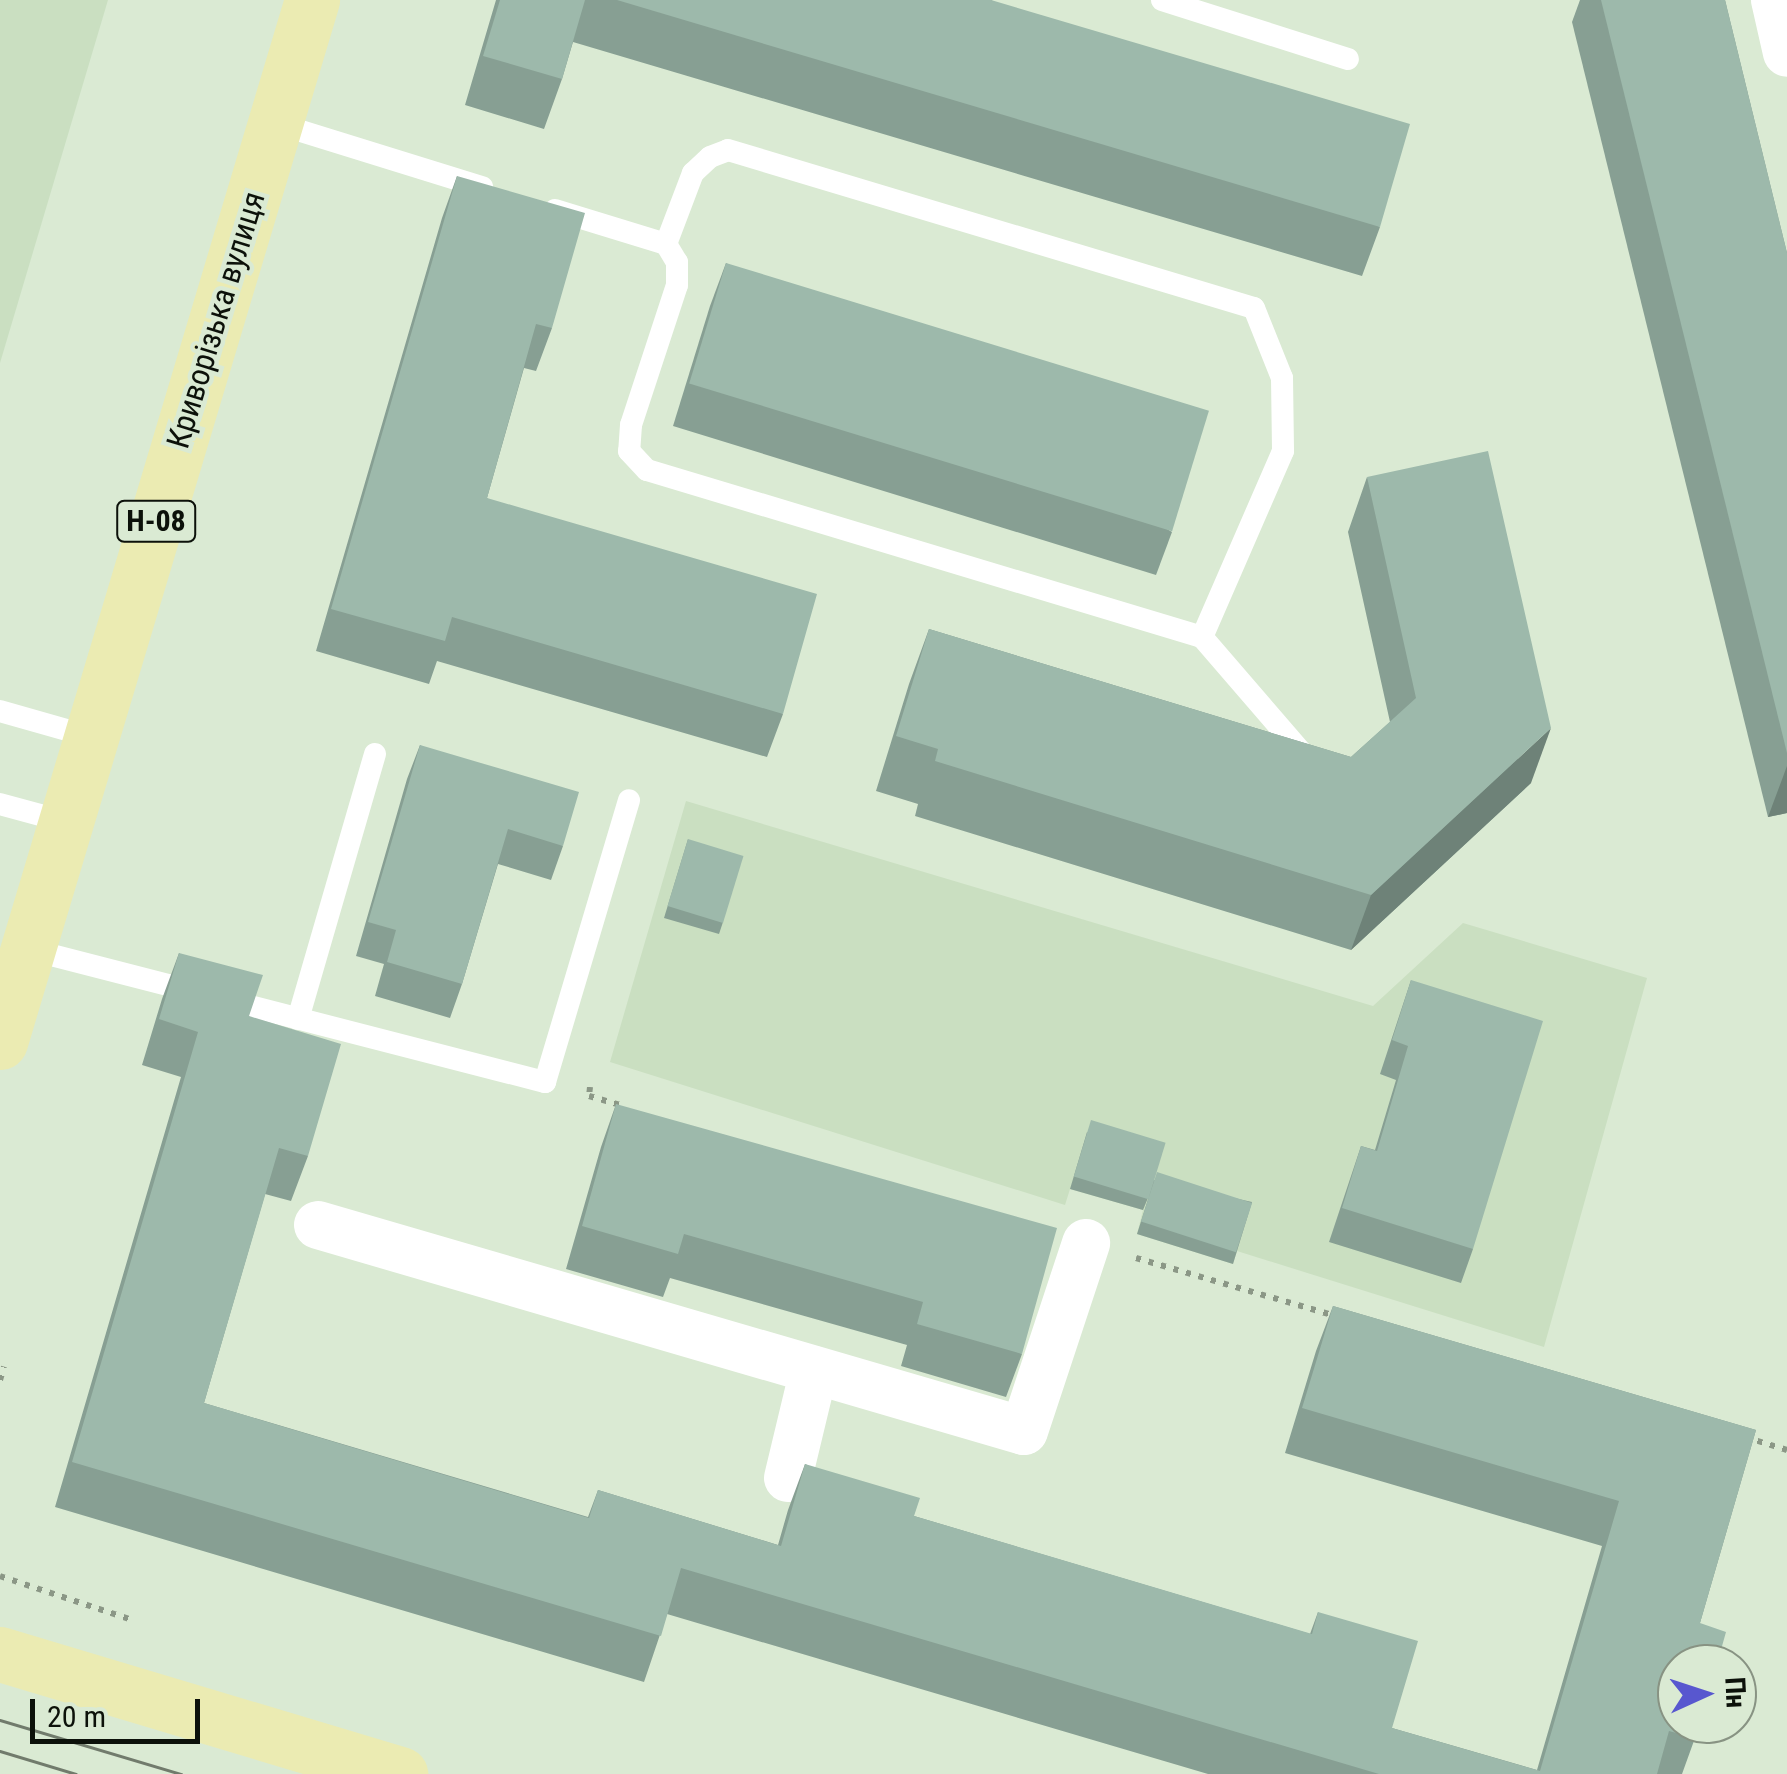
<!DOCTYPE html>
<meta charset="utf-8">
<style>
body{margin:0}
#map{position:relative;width:1787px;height:1774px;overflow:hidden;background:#daead3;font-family:"Roboto Condensed",sans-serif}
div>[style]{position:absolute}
.built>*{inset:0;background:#cadfc1}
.path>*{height:6px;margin-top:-3px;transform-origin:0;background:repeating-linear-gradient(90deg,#8b9786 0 5px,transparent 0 13px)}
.lane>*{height:22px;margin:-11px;padding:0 11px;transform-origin:11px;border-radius:11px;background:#fff}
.street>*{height:48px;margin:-24px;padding:0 24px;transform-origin:24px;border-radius:24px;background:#fff}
.primary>*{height:55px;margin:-27.5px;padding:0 27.5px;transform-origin:27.5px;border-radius:27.5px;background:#ebebb2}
.tram>*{height:2.5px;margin:-1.25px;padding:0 1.25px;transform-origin:1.25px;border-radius:1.25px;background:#717b6c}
.wall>*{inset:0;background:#879f93}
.shaded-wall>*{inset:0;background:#6e8278}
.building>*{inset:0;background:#9db9ab;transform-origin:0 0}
span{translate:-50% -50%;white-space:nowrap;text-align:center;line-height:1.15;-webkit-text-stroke:9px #daead3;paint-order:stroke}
.shield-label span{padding:2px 8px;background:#daead3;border:2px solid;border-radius:8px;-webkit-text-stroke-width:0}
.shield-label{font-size:30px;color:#0c110a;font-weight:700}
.street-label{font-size:32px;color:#0c110a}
.north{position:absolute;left:1657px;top:1644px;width:100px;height:100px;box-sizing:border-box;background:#daead3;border:2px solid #889383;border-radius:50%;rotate:87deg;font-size:28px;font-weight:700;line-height:40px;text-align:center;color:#0c110a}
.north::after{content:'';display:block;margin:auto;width:35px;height:45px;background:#5857cf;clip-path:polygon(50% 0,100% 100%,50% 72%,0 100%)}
.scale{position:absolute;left:30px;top:1699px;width:170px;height:45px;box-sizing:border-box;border:5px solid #0c110a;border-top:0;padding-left:12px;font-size:30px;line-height:35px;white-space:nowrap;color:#0c110a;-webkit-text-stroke:8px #daead3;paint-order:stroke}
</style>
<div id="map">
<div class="built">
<div style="clip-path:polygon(0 0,108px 0,0 363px)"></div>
<div style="clip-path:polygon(686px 801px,1373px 1006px,1463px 923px,1647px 978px,1544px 1347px,1237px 1251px,1233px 1264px,1137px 1234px,1143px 1210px,1070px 1189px,1065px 1205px,610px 1062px)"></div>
</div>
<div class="path">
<div style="left:590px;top:1087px;width:9px;rotate:96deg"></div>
<div style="left:589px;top:1096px;width:33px;rotate:16deg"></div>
<div style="left:1136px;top:1258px;width:207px;rotate:16.2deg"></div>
<div style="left:0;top:1380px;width:14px;rotate:-73deg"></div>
<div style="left:1745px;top:1437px;width:44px;rotate:17.2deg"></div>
<div style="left:0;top:1576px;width:139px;rotate:18.4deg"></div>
</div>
<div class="lane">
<div style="left:1162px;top:0;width:195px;rotate:17.6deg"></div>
<div style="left:275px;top:123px;width:217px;rotate:17.2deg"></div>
<div style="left:555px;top:210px;width:116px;rotate:17deg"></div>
<div style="left:666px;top:244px;width:21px;rotate:59deg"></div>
<div style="left:677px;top:262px;width:23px;rotate:90deg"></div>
<div style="left:677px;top:285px;width:147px;rotate:108.2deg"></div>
<div style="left:631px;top:425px;width:26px;rotate:94deg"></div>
<div style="left:629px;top:451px;width:26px;rotate:47deg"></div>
<div style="left:647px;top:470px;width:580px;rotate:16.75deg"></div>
<div style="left:1202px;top:637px;width:164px;rotate:49.2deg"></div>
<div style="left:666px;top:244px;width:76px;rotate:-69.2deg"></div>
<div style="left:693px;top:173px;width:23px;rotate:-43deg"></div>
<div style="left:710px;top:157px;width:19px;rotate:-21deg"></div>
<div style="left:728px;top:150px;width:549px;rotate:16.72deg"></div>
<div style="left:1254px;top:308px;width:75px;rotate:68.2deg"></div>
<div style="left:1282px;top:378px;width:73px;rotate:89.2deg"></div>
<div style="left:1283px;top:451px;width:203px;rotate:113.5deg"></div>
<div style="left:0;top:711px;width:95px;rotate:15.9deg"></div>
<div style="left:0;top:804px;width:68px;rotate:15.3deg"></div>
<div style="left:28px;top:949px;width:534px;rotate:14.43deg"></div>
<div style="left:545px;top:1082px;width:294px;rotate:-73.4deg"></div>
<div style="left:298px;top:1019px;width:276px;rotate:-73.8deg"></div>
</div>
<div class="street">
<div style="left:1775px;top:0;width:54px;rotate:77.2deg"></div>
<div style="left:318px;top:1225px;width:735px;rotate:16.27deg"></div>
<div style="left:1024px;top:1431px;width:198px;rotate:-71.7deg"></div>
<div style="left:788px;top:1478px;width:111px;rotate:-76.5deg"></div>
</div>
<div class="primary">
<div style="left:0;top:1042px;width:1088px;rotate:-73.33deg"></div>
<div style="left:0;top:1654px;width:418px;rotate:16.7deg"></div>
</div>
<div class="tram">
<div style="left:0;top:1720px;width:189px;rotate:16.6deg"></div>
<div style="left:0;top:1751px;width:79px;rotate:16.8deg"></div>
</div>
<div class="wall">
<div style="clip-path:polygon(496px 0,991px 0,1380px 227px,1362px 276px,573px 42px,562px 79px,544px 129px,465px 105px)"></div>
<div style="clip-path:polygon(1580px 0,1725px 0,1787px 253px,1787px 813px,1768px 817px,1572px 22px)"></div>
<div style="clip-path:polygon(457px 176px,552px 328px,536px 371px,524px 368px,487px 498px,783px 714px,767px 757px,437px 661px,429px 684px,316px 651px,442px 218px)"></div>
<div style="clip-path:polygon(726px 263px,1172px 532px,1156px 575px,673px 426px,710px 306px)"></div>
<div style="clip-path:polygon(1367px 477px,1531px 783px,1351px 950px,915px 816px,918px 804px,876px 791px,909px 684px,929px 629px,1351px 757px,1390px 722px,1348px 532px)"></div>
<div style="clip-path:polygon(420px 745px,563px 846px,551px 880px,498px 864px,462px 984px,450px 1018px,375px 996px,384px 964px,356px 956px,407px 779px)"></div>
<div style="clip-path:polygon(688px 839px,723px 922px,719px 934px,664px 918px)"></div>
<div style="clip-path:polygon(179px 953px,249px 1016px,308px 1156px,291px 1201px,265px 1194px,204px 1403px,588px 1517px,598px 1490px,778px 1545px,788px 1510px,805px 1464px,914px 1516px,1310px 1634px,1318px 1612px,1392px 1728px,1537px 1770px,1602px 1546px,1285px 1453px,1316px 1351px,1333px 1306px,1756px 1430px,1700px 1623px,1695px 1738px,1682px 1774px,1208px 1774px,667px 1614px,644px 1682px,55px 1507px,181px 1077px,142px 1065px,162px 999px)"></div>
<div style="clip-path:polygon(1411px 980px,1473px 1249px,1461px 1283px,1329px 1242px,1361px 1146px,1375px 1150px,1396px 1080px,1380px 1074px)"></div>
<div style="clip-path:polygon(616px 1104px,1022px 1354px,1006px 1397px,901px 1366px,907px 1345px,670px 1278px,663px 1297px,566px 1269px,601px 1147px)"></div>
<div style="clip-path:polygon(1087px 1132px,1154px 1180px,1252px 1202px,1233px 1264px,1137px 1234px,1150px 1193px,1143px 1210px,1070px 1189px)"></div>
</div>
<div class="shaded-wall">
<div style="clip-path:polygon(1551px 728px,1531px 783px,1351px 950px,1371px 895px)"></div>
<div style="clip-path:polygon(1787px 766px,1787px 813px,1768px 817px)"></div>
</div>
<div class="building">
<div style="clip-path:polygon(500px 0,585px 0,562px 79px,483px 56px)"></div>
<div style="clip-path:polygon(617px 0,991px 0,1410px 124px,1380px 227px)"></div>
<div style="clip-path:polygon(1601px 0,1725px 0,1787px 253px,1787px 753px)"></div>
<div style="clip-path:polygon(457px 176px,585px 213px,552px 328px,536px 324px,487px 498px,817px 594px,783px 714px,452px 617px,445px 641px,331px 609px)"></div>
<div style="left:726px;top:263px;width:505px;height:126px;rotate:17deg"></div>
<div style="clip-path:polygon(1488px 451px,1551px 728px,1371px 895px,935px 761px,938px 749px,896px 736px,929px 629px,1351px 757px,1416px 698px,1367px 477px)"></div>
<div style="clip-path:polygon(420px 745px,579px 792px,563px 846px,508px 829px,462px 984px,387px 962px,396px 930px,368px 922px)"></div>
<div style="left:688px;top:839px;width:58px;height:70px;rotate:17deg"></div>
<div style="clip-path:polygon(179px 953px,263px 975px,249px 1016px,341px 1044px,308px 1156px,279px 1148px,204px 1403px,589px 1518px,598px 1490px,781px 1546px,805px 1464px,920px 1498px,914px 1516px,1312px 1634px,1318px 1612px,1418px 1641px,1392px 1728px,1540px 1771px,1619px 1501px,1302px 1408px,1333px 1306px,1756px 1430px,1700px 1623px,1726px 1632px,1717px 1664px,1677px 1664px,1677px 1724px,1699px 1724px,1695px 1738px,1669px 1731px,1657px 1774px,1379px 1774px,681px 1568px,661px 1636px,72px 1462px,198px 1032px,159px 1019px)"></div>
<div style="clip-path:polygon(1411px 980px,1543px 1021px,1473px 1249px,1342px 1208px,1361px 1146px,1377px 1151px,1408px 1046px,1392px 1040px)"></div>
<div style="clip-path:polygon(616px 1104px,1057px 1228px,1022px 1354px,917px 1324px,923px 1302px,684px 1234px,678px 1254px,582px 1226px)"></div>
<div style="left:1091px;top:1120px;width:78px;height:59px;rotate:17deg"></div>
<div style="left:1157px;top:1172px;width:100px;height:52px;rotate:18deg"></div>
</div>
<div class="shield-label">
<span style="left:156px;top:521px">Н-08</span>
</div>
<div class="street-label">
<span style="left:216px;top:320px;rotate:-73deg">Криворізька вулиця</span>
</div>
<div class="north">Пн</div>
<div class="scale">20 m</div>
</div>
